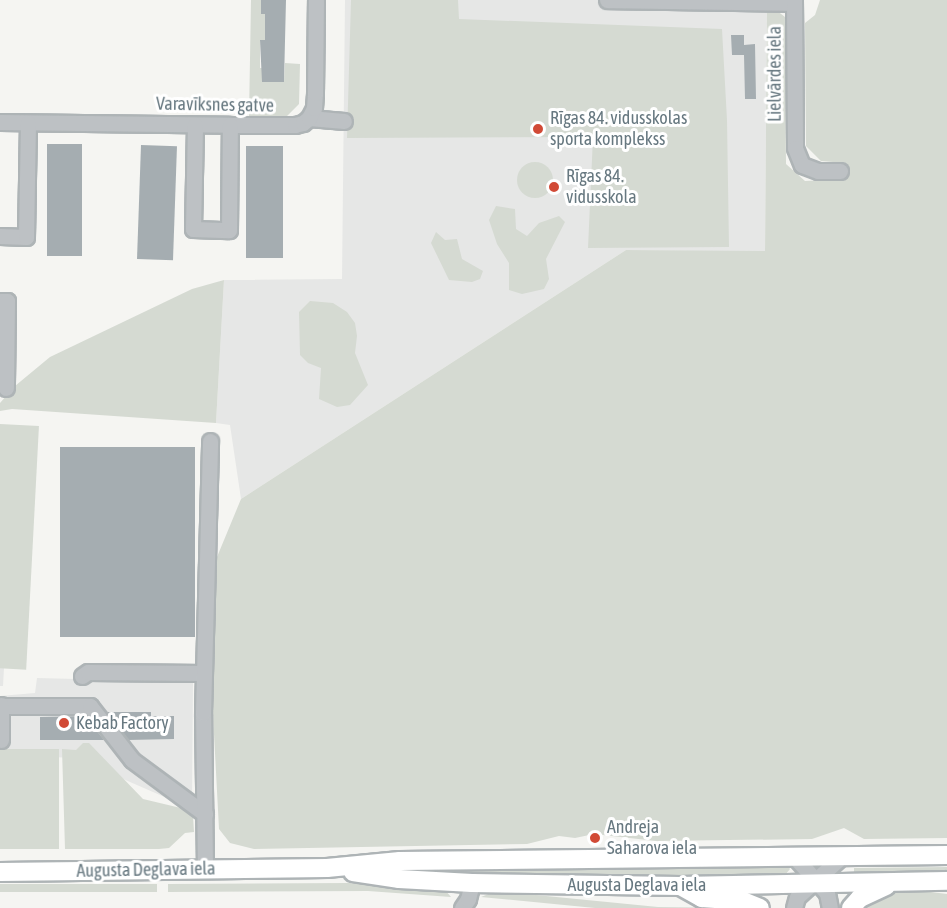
<!DOCTYPE html>
<meta charset="utf-8">
<style>
body{margin:0}
#map{position:relative;width:947px;height:908px;overflow:hidden;background:#f5f5f2;font-family:"Asap Condensed",sans-serif}
div>[style]{position:absolute}
.built>*{inset:0;background:#e6e7e6}
.green>*{inset:0;background:#d5dad2;transform-origin:0 0}
.round{border-radius:50%}
.building>*{inset:0;background:#a5adb1;transform-origin:0 0}
.roads{filter:drop-shadow(2px 0 #aeb4b6) drop-shadow(-2px 0 #aeb4b6) drop-shadow(0 2px #aeb4b6) drop-shadow(0 -2px #aeb4b6)}
.minor>*{height:15px;margin:-7.5px;padding:0 7.5px;transform-origin:7.5px;border-radius:7.5px;background:#bdc1c4}
.major>*{height:18px;margin:-9px;padding:0 9px;transform-origin:9px;border-radius:9px;background:#fff}
.dots>*{width:16px;height:16px;translate:-50% -50%;box-sizing:border-box;border:3px solid #fff;border-radius:50%}
span{translate:-50% -50%;white-space:nowrap;text-align:center;line-height:1.15;-webkit-text-stroke:6px #fff;paint-order:stroke}
.street-label{font-size:18px;color:#677880}
.poi-label{font-size:18px;color:#677880}
.left{translate:0 -50%;text-align:left}
</style>
<div id="map">
<div class="built">
<div style="clip-path:polygon(345px 0,767px 0,765px 252px,626px 250px,241px 499px,230px 425px,216px 423px,224px 280px,342px 279px)"></div>
<div style="clip-path:polygon(0 438px,4px 668px,3px 686px,0 686px)"></div>
<div style="clip-path:polygon(37px 678px,193px 682px,192px 809px,75px 758px,0 755px,0 696px,35px 693px)"></div>
</div>
<div class="green">
<div style="clip-path:polygon(251px 0,261px 0,261px 14px,265px 14px,265px 40px,260px 41px,260px 68px,264px 68px,264px 82px,284px 82px,285px 63px,300px 64px,299px 104px,286px 117px,249px 117px)"></div>
<div style="clip-path:polygon(351px 0,458px 0,459px 19px,722px 29px,727px 120px,729px 247px,588px 248px,593px 137px,347px 138px)"></div>
<div style="clip-path:polygon(820px 0,947px 0,947px 838px,864px 839px,844px 828px,812px 839px,656px 841px,594px 834px,575px 838px,559px 836px,527px 844px,254px 849px,230px 843px,219px 829px,211px 677px,217px 557px,241px 499px,626px 250px,765px 251px,767px 3px,785px 17px,786px 164px,805px 181px,845px 179px,845px 163px,821px 161px,806px 146px,805px 23px,815px 15px)"></div>
<div class="round" style="left:517px;top:162px;width:36px;height:36px"></div>
<div style="clip-path:polygon(496px 206px,515px 209px,516px 229px,527px 236px,539px 223px,559px 216px,565px 222px,546px 259px,549px 279px,544px 289px,522px 294px,509px 290px,509px 263px,497px 244px,489px 220px)"></div>
<div style="clip-path:polygon(436px 232px,445px 240px,457px 239px,462px 259px,483px 271px,480px 279px,472px 282px,449px 280px,431px 243px)"></div>
<div style="clip-path:polygon(224px 280px,216px 423px,12px 409px,0 411px,0 403px,15px 386px,50px 357px,192px 289px)"></div>
<div style="clip-path:polygon(310px 301px,333px 303px,347px 312px,355px 323px,357px 336px,355px 353px,368px 385px,350px 405px,337px 407px,319px 399px,321px 368px,308px 363px,300px 355px,299px 312px)"></div>
<div style="left:0;top:424px;width:39px;height:244px;rotate:3deg"></div>
<div style="clip-path:polygon(83px 743px,89px 743px,143px 799px,185px 809px,193px 816px,194px 832px,185px 833px,169px 848px,159px 849px,65px 849px,62px 749px,76px 750px)"></div>
<div style="left:0;top:749px;width:59px;height:100px"></div>
<div style="clip-path:polygon(787px 865px,790px 869px,785px 875px,535px 877px,434px 872px,428px 868px)"></div>
<div style="clip-path:polygon(947px 867px,947px 872px,854px 874px,854px 868px)"></div>
<div style="clip-path:polygon(349px 883px,445px 890px,451px 897px,368px 891px,168px 892px,168px 884px)"></div>
<div style="left:157px;top:884px;width:8px;height:157px;rotate:90deg"></div>
<div style="clip-path:polygon(907px 889px,947px 894px,947px 908px,865px 908px,859px 904px,887px 892px)"></div>
<div style="clip-path:polygon(496px 891px,658px 907px,735px 908px,595px 908px,481px 897px)"></div>
</div>
<div class="building">
<div style="clip-path:polygon(261px 0,286px 0,284px 82px,262px 82px,260px 40px,265px 40px,265px 14px,261px 14px)"></div>
<div style="clip-path:polygon(731px 35px,744px 35px,744px 45px,755px 44px,756px 99px,745px 99px,744px 55px,732px 55px)"></div>
<div style="left:47px;top:144px;width:35px;height:112px"></div>
<div style="left:141px;top:145px;width:36px;height:114px;rotate:2deg"></div>
<div style="left:246px;top:146px;width:37px;height:112px"></div>
<div style="left:195px;top:447px;width:190px;height:135px;rotate:90deg"></div>
<div style="clip-path:polygon(107px 712px,151px 712px,151px 716px,174px 716px,174px 739px,128px 740px)"></div>
<div style="clip-path:polygon(85px 716px,104px 740px,40px 740px,40px 717px)"></div>
</div>
<div class="roads">
<div class="minor">
<div style="left:607px;top:0;width:187px;rotate:0.9deg"></div>
<div style="left:794px;top:0;width:148px;rotate:89.6deg"></div>
<div style="left:795px;top:148px;width:18px;rotate:68deg"></div>
<div style="left:802px;top:165px;width:17px;rotate:21deg"></div>
<div style="left:818px;top:171px;width:22px"></div>
<div style="left:309px;top:118px;width:35px;rotate:5deg"></div>
<div style="left:0;top:122px;width:230px;rotate:0.7deg"></div>
<div style="left:230px;top:125px;width:65px"></div>
<div style="left:295px;top:125px;width:8px;rotate:-14deg"></div>
<div style="left:303px;top:123px;width:8px;rotate:-40deg"></div>
<div style="left:309px;top:118px;width:11px;rotate:-63deg"></div>
<div style="left:314px;top:108px;width:15px;rotate:-86deg"></div>
<div style="left:315px;top:93px;width:93px;rotate:-89.4deg"></div>
<div style="left:195px;top:125px;width:104px;rotate:91.1deg"></div>
<div style="left:193px;top:229px;width:36px;rotate:2deg"></div>
<div style="left:229px;top:230px;width:105px;rotate:-89.5deg"></div>
<div style="left:0;top:236px;width:26px;rotate:2deg"></div>
<div style="left:26px;top:237px;width:114px;rotate:-89deg"></div>
<div style="left:0;top:301px;width:7px"></div>
<div style="left:7px;top:301px;width:87px;rotate:90.7deg"></div>
<div style="left:82px;top:676px;width:7px;rotate:-34deg"></div>
<div style="left:88px;top:672px;width:116px;rotate:0.5deg"></div>
<div style="left:0;top:706px;width:90px"></div>
<div style="left:90px;top:706px;width:68px;rotate:52.1deg"></div>
<div style="left:132px;top:760px;width:91px;rotate:36.5deg"></div>
<div style="left:1px;top:740px;width:35px;rotate:-90deg"></div>
<div style="left:793px;top:855px;width:51px;rotate:48.2deg"></div>
<div style="left:827px;top:893px;width:15px;rotate:79deg"></div>
<div style="left:205px;top:869px;width:156px;rotate:-90.7deg"></div>
<div style="left:203px;top:713px;width:272px;rotate:-88.5deg"></div>
<div style="left:462px;top:908px;width:11px;rotate:-56deg"></div>
<div style="left:468px;top:899px;width:16px;rotate:-76deg"></div>
<div style="left:794px;top:908px;width:11px;rotate:-75deg"></div>
<div style="left:797px;top:897px;width:61px;rotate:-42.3deg"></div>
</div>
<div class="major">
<div style="left:0;top:872px;width:327px;rotate:-0.7deg"></div>
<div style="left:327px;top:868px;width:73px;rotate:-5.5deg"></div>
<div style="left:400px;top:861px;width:547px;rotate:-0.63deg"></div>
<div style="left:353px;top:872px;width:47px;rotate:8.7deg"></div>
<div style="left:399px;top:879px;width:73px;rotate:3.1deg"></div>
<div style="left:472px;top:883px;width:208px;rotate:0.8deg"></div>
<div style="left:680px;top:886px;width:267px;rotate:-1.1deg"></div>
<div style="left:682px;top:887px;width:23px;rotate:29deg"></div>
<div style="left:702px;top:898px;width:41px;rotate:4.2deg"></div>
<div style="left:743px;top:901px;width:18px;rotate:22deg"></div>
<div style="left:851px;top:908px;width:13px;rotate:-48deg"></div>
<div style="left:860px;top:898px;width:29px;rotate:-25deg"></div>
</div>
</div>
<div class="dots">
<div style="left:538px;top:129px;background:#d14a36"></div>
<div style="left:554px;top:187px;background:#d14a36"></div>
<div style="left:64px;top:723px;background:#d14a36"></div>
<div style="left:595px;top:838px;background:#d14a36"></div>
</div>
<div class="street-label">
<span style="left:775px;top:74px;rotate:-90deg">Lielvārdes iela</span>
<span style="left:215px;top:105px;rotate:1deg">Varavīksnes gatve</span>
<span style="left:146px;top:870px;rotate:-1deg">Augusta Deglava iela</span>
<span style="left:637px;top:885px">Augusta Deglava iela</span>
</div>
<div class="poi-label">
<span class="left" style="left:550px;top:129px">Rīgas 84. vidusskolas<br>sporta komplekss</span>
<span class="left" style="left:566px;top:187px">Rīgas 84.<br>vidusskola</span>
<span class="left" style="left:76px;top:723px">Kebab Factory</span>
<span class="left" style="left:607px;top:838px">Andreja<br>Saharova iela</span>
</div>
</div>
